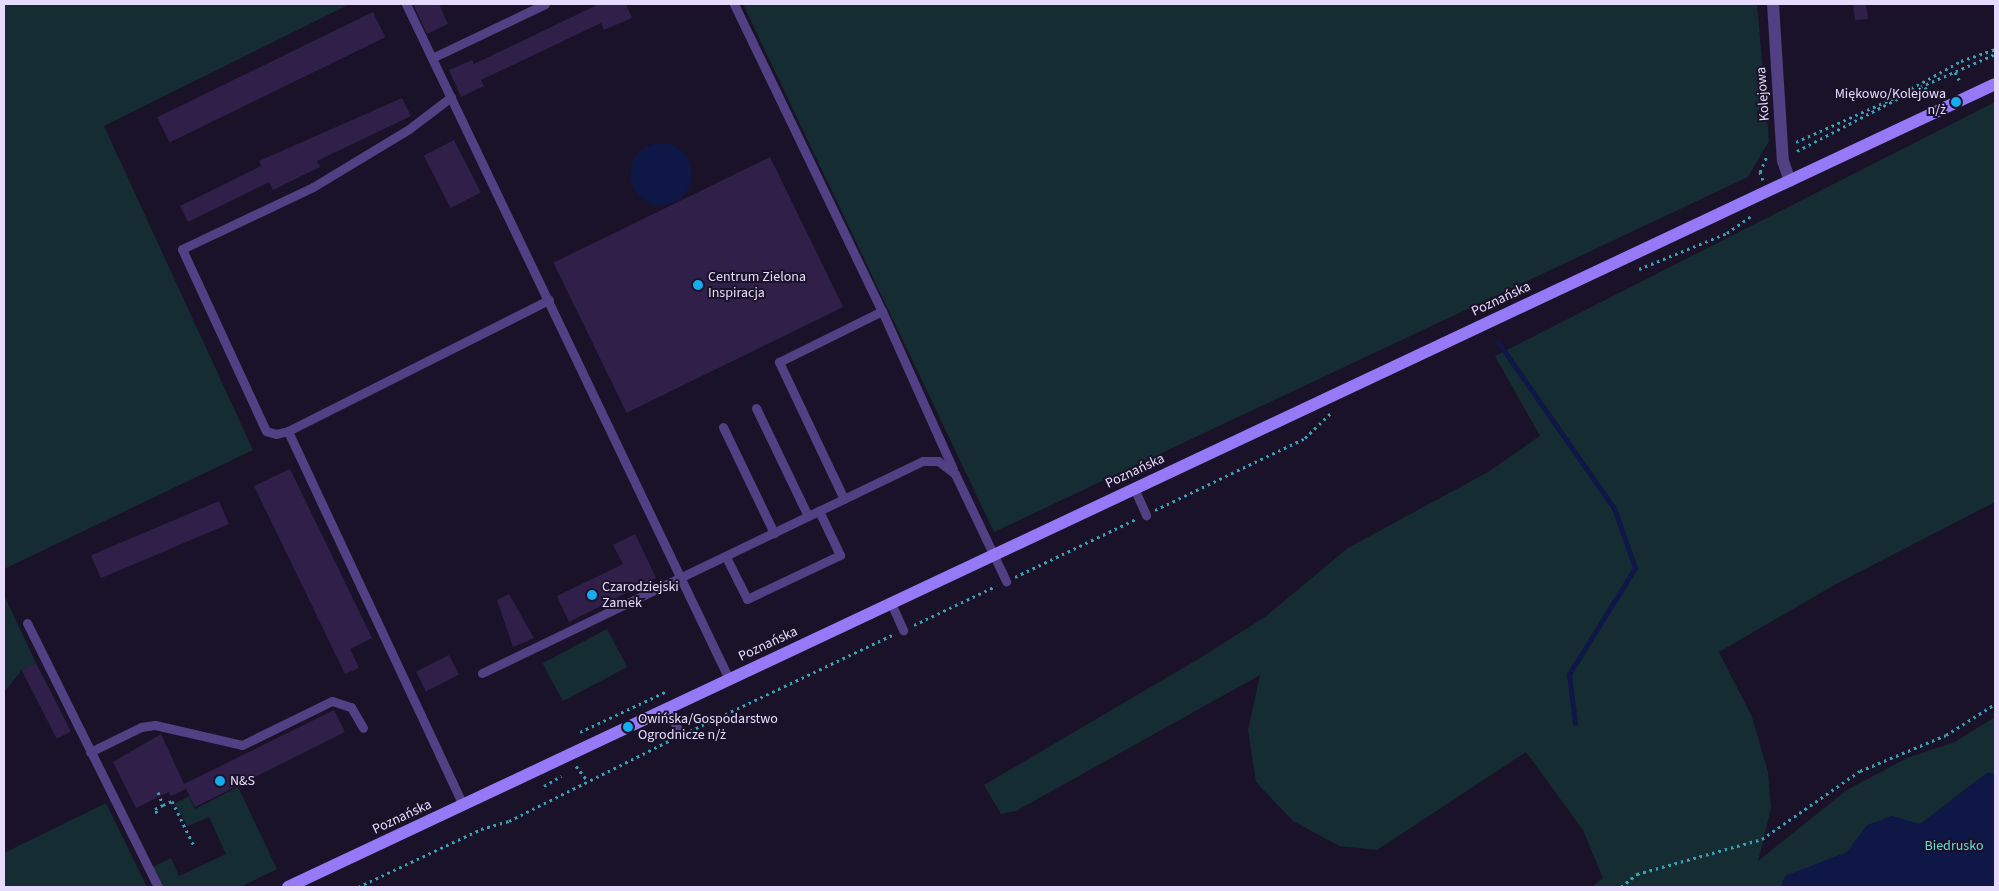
<!DOCTYPE html>
<meta charset="utf-8">
<style>
body{margin:0}
#map{position:relative;width:1999px;height:891px;overflow:hidden;background:#1a1228;font-family:"Source Sans 3",sans-serif}
div>[style]{position:absolute}
.green>*{inset:0;background:#152d32;transform-origin:0 0}
.water>*{inset:0;background:#0e1745}
.round{border-radius:50%}
.stream>*{height:5px;margin:-2.5px;padding:0 2.5px;transform-origin:2.5px;border-radius:2.5px;background:#0e1745}
.building>*{inset:0;background:#301f48;transform-origin:0 0}
.path>*{height:3px;margin-top:-1.5px;transform-origin:0;background:repeating-linear-gradient(90deg,#38a2b4 0 2.5px,transparent 0 6.5px)}
.lane>*{height:9px;margin:-4.5px;padding:0 4.5px;transform-origin:4.5px;border-radius:4.5px;background:#514084}
.street>*{height:12px;margin:-6px;padding:0 6px;transform-origin:6px;border-radius:6px;background:#514084}
.secondary>*{height:12px;margin:-6px;padding:0 6px;transform-origin:6px;border-radius:6px;background:#9579f6}
.dots>*{width:14px;height:14px;translate:-50% -50%;box-sizing:border-box;border:2px solid #1a1228;border-radius:50%}
span{translate:-50% -50%;white-space:nowrap;text-align:center;line-height:1.15;-webkit-text-stroke:4px #1a1228;paint-order:stroke}
.street-label{font-size:14px;color:#e6dbfd}
.poi-label{font-size:14px;color:#e6dbfd}
.right{translate:-100% -50%;text-align:right}
.left{translate:0 -50%;text-align:left}
.park-label{font-size:14px;color:#6bd9d4}
.frame{position:absolute;inset:0;border:5px solid #e6dbfd;pointer-events:none}
</style>
<div id="map">
<div class="green">
<div style="clip-path:polygon(4px 4px,350px 4px,104px 126px,253px 450px,4px 569px)"></div>
<div style="clip-path:polygon(743px 4px,1757px 4px,1769px 141px,1748px 177px,994px 532px)"></div>
<div style="clip-path:polygon(1995px 102px,1995px 502px,1836px 584px,1719px 652px,1752px 717px,1768px 772px,1771px 808px,1758px 861px,1847px 790px,1907px 758px,1955px 742px,1995px 717px,1995px 774px,1987px 773px,1946px 804px,1995px 887px,1592px 887px,1603px 878px,1583px 830px,1526px 752px,1377px 850px,1339px 846px,1293px 821px,1256px 782px,1248px 730px,1260px 675px,1016px 811px,1001px 814px,984px 785px,1200px 658px,1265px 617px,1348px 548px,1488px 472px,1540px 436px,1495px 356px)"></div>
<div style="clip-path:polygon(4px 595px,36px 663px,22px 670px,4px 692px)"></div>
<div style="left:607px;top:629px;width:43px;height:73px;rotate:62deg"></div>
<div style="clip-path:polygon(238px 787px,277px 869px,240px 887px,158px 887px,149px 869px,171px 858px,179px 876px,226px 854px,209px 817px,188px 826px,174px 804px,189px 796px,195px 809px)"></div>
<div style="clip-path:polygon(106px 803px,147px 887px,4px 887px,4px 853px)"></div>
</div>
<div class="water">
<div class="round" style="left:630px;top:143px;width:62px;height:62px"></div>
<div style="clip-path:polygon(1987px 773px,1995px 774px,1995px 887px,1781px 887px,1785px 876px,1847px 852px,1867px 825px,1892px 816px,1920px 824px)"></div>
</div>
<div class="stream">
<div style="left:1498px;top:342px;width:203px;rotate:55.1deg"></div>
<div style="left:1614px;top:508px;width:64px;rotate:70.7deg"></div>
<div style="left:1635px;top:568px;width:125px;rotate:121.9deg"></div>
<div style="left:1569px;top:674px;width:49px;rotate:83deg"></div>
</div>
<div class="building">
<div style="clip-path:polygon(413px 4px,439px 4px,448px 24px,427px 34px)"></div>
<div style="clip-path:polygon(599px 4px,626px 4px,632px 18px,604px 30px,601px 23px,481px 80px,484px 86px,461px 97px,449px 70px,472px 60px,474px 64px)"></div>
<div style="clip-path:polygon(1853px 4px,1866px 4px,1868px 19px,1855px 20px)"></div>
<div style="left:373px;top:12px;width:28px;height:240px;rotate:64deg"></div>
<div style="clip-path:polygon(402px 98px,411px 116px,317px 161px,320px 167px,273px 190px,269px 182px,188px 222px,180px 206px,261px 166px,259px 161px)"></div>
<div style="left:454px;top:140px;width:59px;height:34px;rotate:63deg"></div>
<div style="left:770px;top:157px;width:167px;height:241px;rotate:64deg"></div>
<div style="clip-path:polygon(290px 469px,372px 638px,350px 649px,359px 668px,345px 674px,254px 486px)"></div>
<div style="left:219px;top:501px;width:25px;height:139px;rotate:67deg"></div>
<div style="clip-path:polygon(635px 534px,656px 578px,569px 622px,557px 596px,623px 564px,613px 545px)"></div>
<div style="clip-path:polygon(509px 594px,534px 638px,513px 647px,497px 600px)"></div>
<div style="left:449px;top:655px;width:22px;height:37px;rotate:63deg"></div>
<div style="left:36px;top:663px;width:77px;height:16px;rotate:63deg"></div>
<div style="clip-path:polygon(334px 710px,345px 732px,195px 807px,186px 789px,171px 796px,169px 792px,136px 808px,113px 762px,161px 734px,184px 784px)"></div>
</div>
<div class="path">
<div style="left:1955px;top:72px;width:9px;rotate:63deg"></div>
<div style="left:1925px;top:87px;width:8px;rotate:60deg"></div>
<div style="left:1796px;top:142px;width:107px;rotate:-24.2deg"></div>
<div style="left:1894px;top:98px;width:77px;rotate:-28.9deg"></div>
<div style="left:1961px;top:61px;width:36px;rotate:-19deg"></div>
<div style="left:1797px;top:151px;width:139px;rotate:-27.5deg"></div>
<div style="left:1920px;top:87px;width:82px;rotate:-23.7deg"></div>
<div style="left:1763px;top:180px;width:9px;rotate:-111deg"></div>
<div style="left:1760px;top:172px;width:17px;rotate:-66deg"></div>
<div style="left:1639px;top:269px;width:95px;rotate:-22.2deg"></div>
<div style="left:1727px;top:233px;width:32px;rotate:-35deg"></div>
<div style="left:1155px;top:510px;width:166px;rotate:-25.6deg"></div>
<div style="left:1305px;top:438px;width:35px;rotate:-44deg"></div>
<div style="left:1015px;top:577px;width:134px;rotate:-25.6deg"></div>
<div style="left:914px;top:625px;width:91px;rotate:-25.4deg"></div>
<div style="left:690px;top:731px;width:224px;rotate:-25.4deg"></div>
<div style="left:580px;top:732px;width:96px;rotate:-25.2deg"></div>
<div style="left:576px;top:766px;width:16px;rotate:52deg"></div>
<div style="left:544px;top:786px;width:20px;rotate:-30deg"></div>
<div style="left:158px;top:792px;width:14px;rotate:69deg"></div>
<div style="left:163px;top:805px;width:10px;rotate:-24deg"></div>
<div style="left:172px;top:801px;width:50px;rotate:63.9deg"></div>
<div style="left:157px;top:813px;width:4px;rotate:-117deg"></div>
<div style="left:155px;top:809px;width:9px;rotate:-27deg"></div>
<div style="left:358px;top:887px;width:136px;rotate:-25.2deg"></div>
<div style="left:481px;top:829px;width:29px;rotate:-16deg"></div>
<div style="left:509px;top:821px;width:181px;rotate:-26.6deg"></div>
<div style="left:1621px;top:887px;width:21px;rotate:-39deg"></div>
<div style="left:1637px;top:874px;width:130px;rotate:-15.6deg"></div>
<div style="left:1762px;top:839px;width:119px;rotate:-34.8deg"></div>
<div style="left:1860px;top:771px;width:93px;rotate:-22.7deg"></div>
<div style="left:1946px;top:735px;width:58px;rotate:-32.3deg"></div>
</div>
<div class="lane">
<div style="left:406px;top:4px;width:748px;rotate:64.43deg"></div>
<div style="left:734px;top:4px;width:341px;rotate:64.3deg"></div>
<div style="left:432px;top:58px;width:125px;rotate:-25.5deg"></div>
<div style="left:756px;top:408px;width:120px;rotate:64.3deg"></div>
<div style="left:723px;top:427px;width:118px;rotate:64.3deg"></div>
<div style="left:288px;top:431px;width:12px;rotate:166deg"></div>
<div style="left:276px;top:434px;width:10px;rotate:-163deg"></div>
<div style="left:266px;top:431px;width:200px;rotate:-114.8deg"></div>
<div style="left:182px;top:249px;width:145px;rotate:-25.3deg"></div>
<div style="left:313px;top:187px;width:112px;rotate:-31.1deg"></div>
<div style="left:409px;top:129px;width:53px;rotate:-37.3deg"></div>
<div style="left:1134px;top:488px;width:30px;rotate:66deg"></div>
<div style="left:844px;top:499px;width:152px;rotate:-115.4deg"></div>
<div style="left:779px;top:362px;width:115px;rotate:-26.3deg"></div>
<div style="left:882px;top:311px;width:173px;rotate:65.8deg"></div>
<div style="left:726px;top:557px;width:47px;rotate:63.4deg"></div>
<div style="left:747px;top:599px;width:103px;rotate:-25.3deg"></div>
<div style="left:840px;top:555px;width:49px;rotate:-115.5deg"></div>
<div style="left:891px;top:603px;width:30px;rotate:66deg"></div>
<div style="left:27px;top:623px;width:295px;rotate:63.6deg"></div>
<div style="left:482px;top:673px;width:489px;rotate:-25.7deg"></div>
<div style="left:923px;top:461px;width:15px"></div>
<div style="left:938px;top:461px;width:21px;rotate:37deg"></div>
<div style="left:955px;top:474px;width:119px;rotate:64.5deg"></div>
<div style="left:667px;top:708px;width:31px;rotate:63deg"></div>
<div style="left:90px;top:752px;width:57px;rotate:-26.1deg"></div>
<div style="left:141px;top:727px;width:14px;rotate:-8deg"></div>
<div style="left:155px;top:725px;width:89px;rotate:12.9deg"></div>
<div style="left:242px;top:745px;width:100px;rotate:-26.1deg"></div>
<div style="left:332px;top:701px;width:20px;rotate:18deg"></div>
<div style="left:351px;top:707px;width:24px;rotate:60deg"></div>
<div style="left:463px;top:805px;width:413px;rotate:-115.1deg"></div>
<div style="left:288px;top:431px;width:292px;rotate:-26.7deg"></div>
</div>
<div class="street">
<div style="left:1773px;top:4px;width:157px;rotate:86.4deg"></div>
<div style="left:1783px;top:161px;width:21px;rotate:71deg"></div>
</div>
<div class="secondary">
<div style="left:288px;top:887px;width:1886px;rotate:-25.19deg"></div>
</div>
<div class="dots">
<div style="left:1956px;top:102px;background:#14adf0"></div>
<div style="left:698px;top:285px;background:#14adf0"></div>
<div style="left:592px;top:595px;background:#14adf0"></div>
<div style="left:628px;top:727px;background:#14adf0"></div>
<div style="left:220px;top:781px;background:#14adf0"></div>
</div>
<div class="street-label">
<span style="left:1763px;top:94px;rotate:-94deg">Kolejowa</span>
<span style="left:1501px;top:299px;rotate:-25deg">Poznańska</span>
<span style="left:1135px;top:471px;rotate:-25deg">Poznańska</span>
<span style="left:768px;top:644px;rotate:-25deg">Poznańska</span>
<span style="left:402px;top:817px;rotate:-25deg">Poznańska</span>
</div>
<div class="poi-label">
<span class="right" style="left:1946px;top:102px">Miękowo/Kolejowa<br>n/ż</span>
<span class="left" style="left:708px;top:285px">Centrum Zielona<br>Inspiracja</span>
<span class="left" style="left:602px;top:595px">Czarodziejski<br>Zamek</span>
<span class="left" style="left:638px;top:727px">Owińska/Gospodarstwo<br>Ogrodnicze n/ż</span>
<span class="left" style="left:230px;top:781px">N&amp;S</span>
</div>
<div class="park-label">
<span style="left:1954px;top:846px">Biedrusko</span>
</div>
<div class="frame"></div>
</div>
